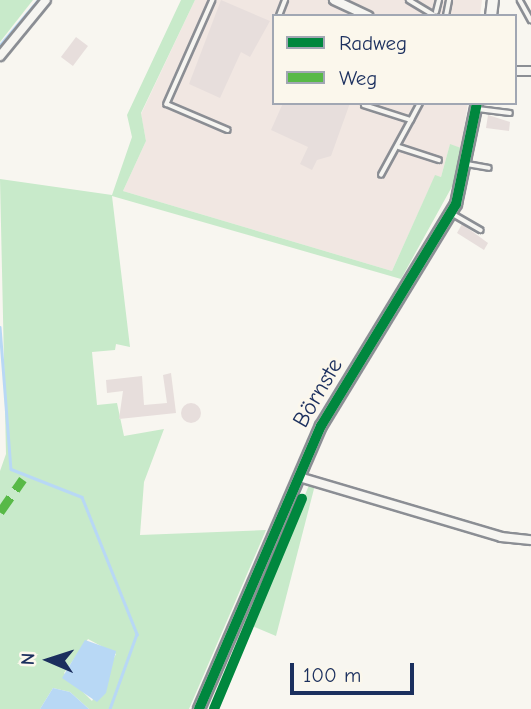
<!DOCTYPE html>
<meta charset="utf-8">
<style>
body{margin:0}
#map{position:relative;width:531px;height:709px;overflow:hidden;background:#f8f6f0;font-family:"Comic Neue",sans-serif}
div>[style]{position:absolute}
.built>*{inset:0;background:#f1e7e2}
.green>*{inset:0;background:#c8eaca}
.water>*{inset:0;background:#b8d8f5}
.stream>*{height:2.5px;margin:-1.25px;padding:0 1.25px;transform-origin:1.25px;border-radius:1.25px;background:#b8d8f5}
.building>*{inset:0;background:#e7dedc;transform-origin:0 0}
.round{border-radius:50%}
.roads{filter:drop-shadow(2px 0 #8b8e94) drop-shadow(-2px 0 #8b8e94) drop-shadow(0 2px #8b8e94) drop-shadow(0 -2px #8b8e94)}
.lane>*{height:3.5px;margin:-1.75px;padding:0 1.75px;transform-origin:1.75px;border-radius:1.75px;background:#f6f5f1}
.street>*{height:8px;margin:-4px;padding:0 4px;transform-origin:4px;border-radius:4px;background:#f6f5f1}
.secondary>*{height:10px;margin:-5px;padding:0 5px;transform-origin:5px;border-radius:5px;background:#f6f5f1}
.quiet>*{height:9px;margin-top:-4.5px;transform-origin:0;background:repeating-linear-gradient(90deg,#58b947 0 18px,transparent 0 27px)}
.cycleway>*{height:10px;margin:-5px;padding:0 5px;transform-origin:5px;border-radius:5px;background:#00873e}
span{translate:-50% -50%;white-space:nowrap;text-align:center;line-height:1.15;-webkit-text-stroke:6px #fbf7ec;paint-order:stroke}
.street-label{font-size:23px;color:#1b2f5e}
.legend{position:absolute;left:272px;top:14px;width:245px;height:91px;box-sizing:border-box;background:#fbf7ec;border:2px solid #a1a7b3;margin:0;padding:9px 12px;list-style:none;font-size:21px;color:#1b2f5e}
.legend li{display:flex;align-items:center;gap:14px;height:35px}
.legend b{width:35px;border:2px solid #a1a7b3}
.north{position:absolute;left:14px;top:625px;width:70px;height:70px;-webkit-text-stroke:5px #fbf7ec;paint-order:stroke;rotate:273deg;font-size:19px;font-weight:700;line-height:28px;text-align:center;color:#1b2f5e}
.north::after{content:'';display:block;margin:auto;width:24px;height:32px;background:#1b2f5e;clip-path:polygon(50% 0,100% 100%,50% 72%,0 100%)}
.scale{position:absolute;left:290px;top:663px;width:124px;height:32px;box-sizing:border-box;border:4px solid #1b2f5e;border-top:0;padding-left:9px;font-size:21px;line-height:24px;white-space:nowrap;color:#1b2f5e;-webkit-text-stroke:5px #fbf7ec;paint-order:stroke}
</style>
<div id="map">
<div class="built">
<div style="clip-path:polygon(195px 0,482px 0,480px 16px,274px 16px,274px 103px,468px 103px,461px 148px,450px 145px,441px 177px,435px 176px,392px 271px,123px 191px,146px 141px,141px 114px)"></div>
</div>
<div class="green">
<div style="clip-path:polygon(0 0,33px 0,0 42px)"></div>
<div style="clip-path:polygon(evenodd,181px 0,195px 0,141px 113px,146px 141px,123px 191px,392px 271px,435px 175px,441px 177px,450px 144px,461px 148px,454px 183px,401px 279px,112px 196px,130px 347px,116px 344px,115px 350px,92px 352px,97px 405px,117px 403px,124px 436px,164px 429px,144px 482px,140px 535px,266px 530px,189px 709px,89px 709px,70px 692px,53px 688px,40px 709px,0 709px,0 471px,6px 454px,0 179px,112px 195px,132px 137px,127px 115px,181px 0,88px 639px,116px 654px,92px 701px,64px 673px,88px 639px)"></div>
<div style="clip-path:polygon(309px 485px,315px 485px,276px 636px,252px 626px)"></div>
</div>
<div class="water">
<div style="clip-path:polygon(85px 640px,116px 651px,106px 693px,97px 702px,62px 678px)"></div>
<div style="clip-path:polygon(53px 688px,70px 692px,89px 709px,40px 709px)"></div>
</div>
<div class="stream">
<div style="left:0;top:45px;width:59px;rotate:-49.8deg"></div>
<div style="left:0;top:327px;width:142px;rotate:85.6deg"></div>
<div style="left:11px;top:469px;width:76px;rotate:21.5deg"></div>
<div style="left:82px;top:497px;width:148px;rotate:68.1deg"></div>
<div style="left:137px;top:634px;width:80px;rotate:109.8deg"></div>
</div>
<div class="building">
<div style="clip-path:polygon(221px 0,270px 21px,250px 57px,241px 52px,220px 98px,189px 84px)"></div>
<div style="left:76px;top:37px;width:15px;height:25px;rotate:37deg"></div>
<div style="clip-path:polygon(283px 103px,350px 103px,331px 156px,317px 160px,312px 170px,300px 164px,308px 147px,271px 130px)"></div>
<div style="clip-path:polygon(488px 115px,510px 122px,509px 131px,486px 128px)"></div>
<div style="clip-path:polygon(462px 224px,488px 243px,484px 250px,457px 233px)"></div>
<div style="clip-path:polygon(171px 373px,176px 413px,119px 419px,123px 391px,107px 393px,106px 380px,142px 376px,144px 405px,167px 403px,163px 375px)"></div>
<div class="round" style="left:181px;top:403px;width:20px;height:20px"></div>
</div>
<div class="roads">
<div class="lane">
<div style="left:213px;top:0;width:114px;rotate:113.9deg"></div>
<div style="left:167px;top:104px;width:66px;rotate:23.1deg"></div>
<div style="left:409px;top:0;width:31px;rotate:31deg"></div>
<div style="left:520px;top:0;width:23px;rotate:61deg"></div>
<div style="left:436px;top:12px;width:12px;rotate:-76deg"></div>
<div style="left:279px;top:16px;width:17px;rotate:-69deg"></div>
<div style="left:446px;top:16px;width:16px;rotate:-79deg"></div>
<div style="left:364px;top:105px;width:49px;rotate:17.7deg"></div>
<div style="left:411px;top:120px;width:19px;rotate:-62deg"></div>
<div style="left:478px;top:109px;width:32px;rotate:7deg"></div>
<div style="left:399px;top:147px;width:42px;rotate:18deg"></div>
<div style="left:467px;top:164px;width:22px;rotate:10deg"></div>
<div style="left:381px;top:175px;width:63px;rotate:-61.4deg"></div>
<div style="left:453px;top:214px;width:32px;rotate:30deg"></div>
</div>
<div class="street">
<div style="left:334px;top:0;width:38px;rotate:25deg"></div>
<div style="left:0;top:56px;width:72px;rotate:-50.6deg"></div>
<div style="left:515px;top:71px;width:16px"></div>
<div style="left:299px;top:477px;width:211px;rotate:16.5deg"></div>
<div style="left:501px;top:537px;width:30px;rotate:6deg"></div>
</div>
<div class="secondary">
<div style="left:491px;top:16px;width:16px;rotate:-83deg"></div>
<div style="left:199px;top:709px;width:308px;rotate:-66.7deg"></div>
<div style="left:321px;top:426px;width:260px;rotate:-58.7deg"></div>
<div style="left:456px;top:204px;width:103px;rotate:-78.3deg"></div>
</div>
</div>
<div class="quiet">
<div style="left:0;top:512px;width:40px;rotate:-55.1deg"></div>
</div>
<div class="cycleway">
<div style="left:199px;top:709px;width:308px;rotate:-66.7deg"></div>
<div style="left:321px;top:426px;width:260px;rotate:-58.7deg"></div>
<div style="left:456px;top:204px;width:103px;rotate:-78.3deg"></div>
<div style="left:214px;top:709px;width:228px;rotate:-67.3deg"></div>
</div>
<div class="street-label">
<span style="left:318px;top:393px;rotate:-60deg">Börnste</span>
</div>
<ul class="legend">
<li><b style="height:9px;background:#00873e"></b>Radweg</li>
<li><b style="height:9px;background:#58b947"></b>Weg</li>
</ul>
<div class="north">N</div>
<div class="scale">100 m</div>
</div>
